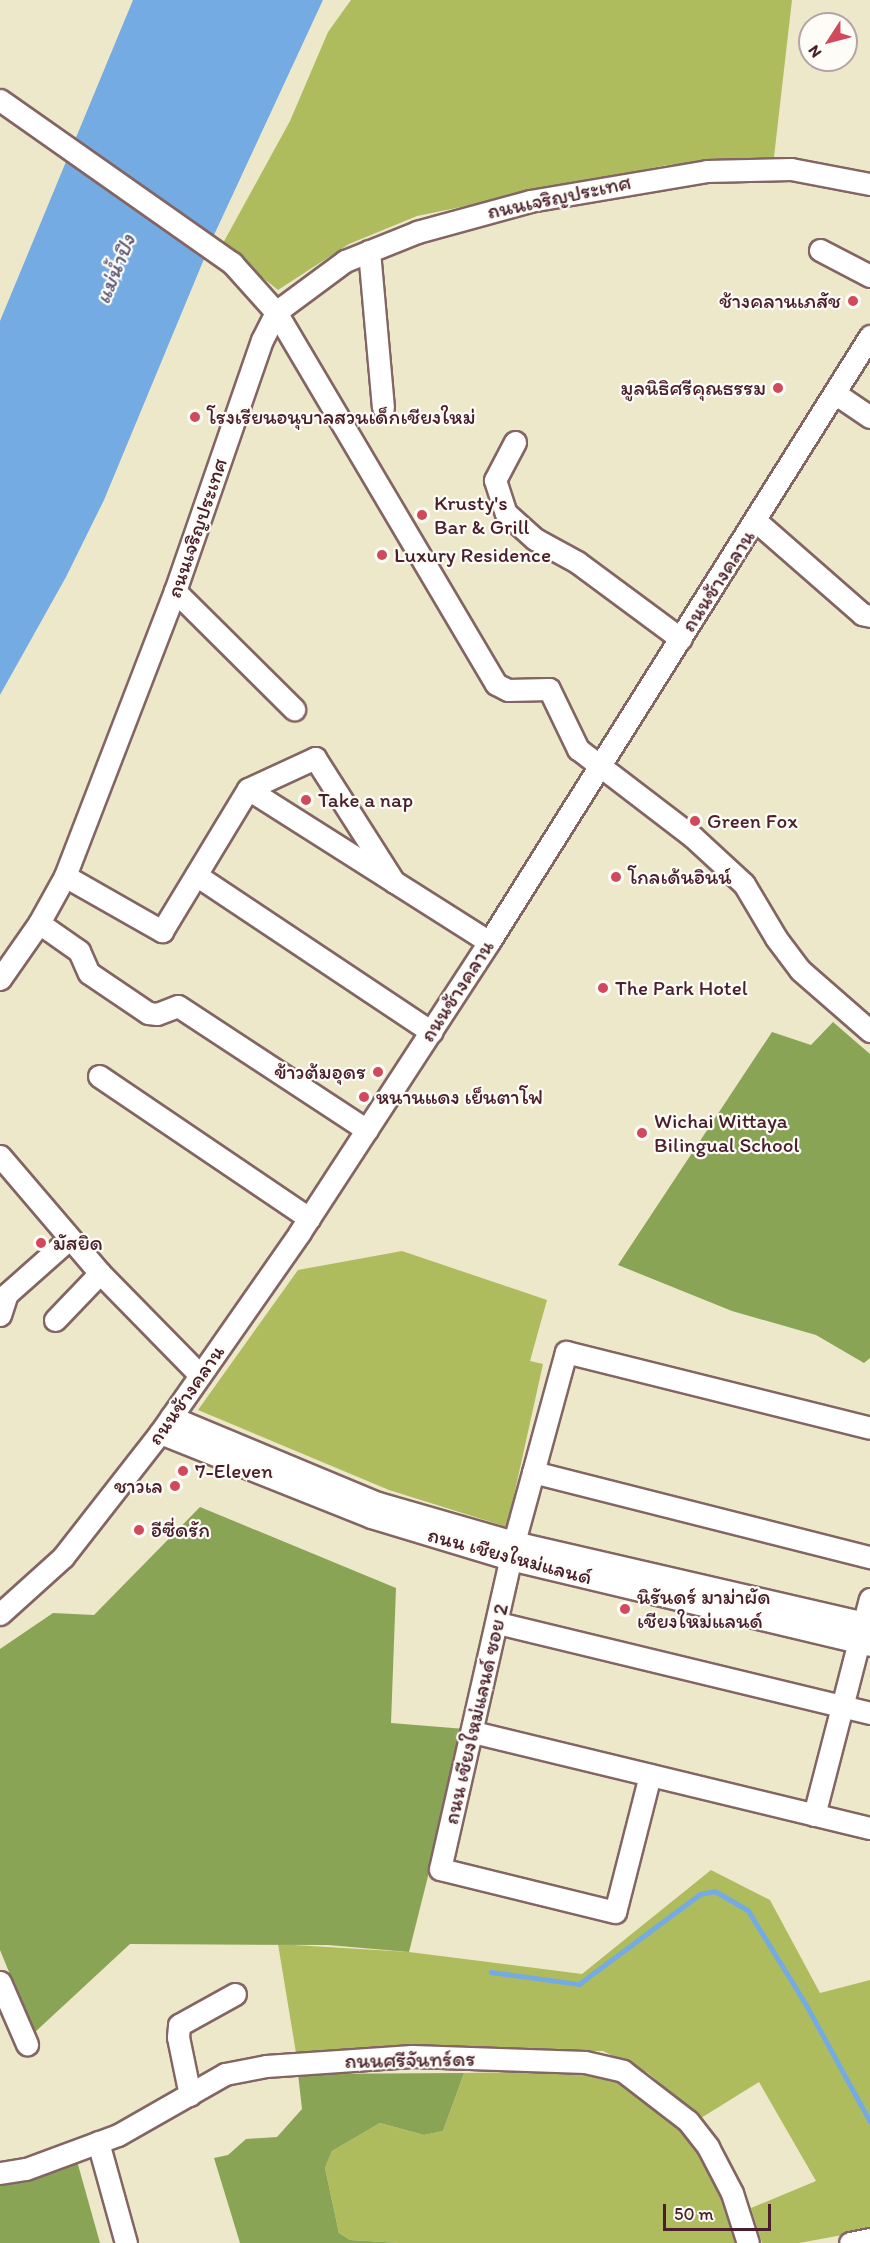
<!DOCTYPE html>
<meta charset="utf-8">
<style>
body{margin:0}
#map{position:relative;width:870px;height:2243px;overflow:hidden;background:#eee8cb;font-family:Itim,"Playpen Sans Thai",sans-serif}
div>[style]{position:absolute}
.green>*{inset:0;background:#aebc5e}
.forest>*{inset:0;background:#8aa455}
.water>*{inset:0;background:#75abe3}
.stream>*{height:4.5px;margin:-2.25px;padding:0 2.25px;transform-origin:2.25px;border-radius:2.25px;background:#75abe3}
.roads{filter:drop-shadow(2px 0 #836563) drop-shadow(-2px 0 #836563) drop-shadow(0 2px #836563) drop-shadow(0 -2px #836563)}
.minor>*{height:21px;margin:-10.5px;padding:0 10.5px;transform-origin:10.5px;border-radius:10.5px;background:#fff}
.dots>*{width:16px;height:16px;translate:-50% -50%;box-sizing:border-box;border:3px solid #fdfcf7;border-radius:50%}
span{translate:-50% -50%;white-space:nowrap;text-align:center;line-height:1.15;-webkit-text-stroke:4.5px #fdfcf7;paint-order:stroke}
.street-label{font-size:21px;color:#4a1f2b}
.poi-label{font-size:21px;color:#4a1f2b}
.right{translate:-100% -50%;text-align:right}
.left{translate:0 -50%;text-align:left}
.water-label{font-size:22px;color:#5b5775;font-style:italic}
.north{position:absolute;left:798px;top:12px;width:60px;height:60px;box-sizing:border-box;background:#fdfcf7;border:2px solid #b5a4a5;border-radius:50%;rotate:234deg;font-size:16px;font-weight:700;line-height:24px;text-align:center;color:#4a1f2b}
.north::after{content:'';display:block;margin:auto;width:21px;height:27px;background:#d1495b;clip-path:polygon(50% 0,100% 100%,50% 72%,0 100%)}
.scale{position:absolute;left:663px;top:2204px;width:108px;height:27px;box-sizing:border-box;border:3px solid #4a1f2b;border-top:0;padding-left:8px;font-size:18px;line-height:21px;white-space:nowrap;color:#4a1f2b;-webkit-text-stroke:4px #fdfcf7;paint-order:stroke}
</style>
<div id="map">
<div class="green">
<div style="clip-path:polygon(351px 0,792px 0,774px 157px,667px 165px,417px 216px,349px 244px,278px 290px,222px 245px,290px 121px,328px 32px)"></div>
<div style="clip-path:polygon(402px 1251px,547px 1300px,530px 1361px,543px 1364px,507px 1527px,389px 1490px,198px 1410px,298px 1270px)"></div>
<div style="clip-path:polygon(711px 1870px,770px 1900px,820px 1993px,870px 1980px,870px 2230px,799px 2243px,762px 2243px,751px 2208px,816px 2181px,759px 2082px,701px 2118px,648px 2073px,603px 2051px,296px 2053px,278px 1944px,409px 1952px,582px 1974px)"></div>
<div style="clip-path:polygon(580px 2071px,628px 2084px,702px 2150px,739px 2243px,400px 2243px,350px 2240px,339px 2233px,325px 2168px,332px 2151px,380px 2123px,424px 2135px,443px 2131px,464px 2073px)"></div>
</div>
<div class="forest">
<div style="clip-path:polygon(833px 1022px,870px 1054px,870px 1358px,864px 1363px,816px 1335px,732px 1311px,618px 1265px,772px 1032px,811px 1045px)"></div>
<div style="clip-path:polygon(200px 1507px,396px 1588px,391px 1723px,465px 1729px,409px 1952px,328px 1945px,130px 1944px,34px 2033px,0 1950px,0 1649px,53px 1613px,94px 1615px)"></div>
<div style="clip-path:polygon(464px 2073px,443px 2131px,424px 2135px,380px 2123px,332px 2151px,325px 2168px,339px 2233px,350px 2240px,400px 2243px,240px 2243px,214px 2158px,228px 2155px,246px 2139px,277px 2137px,302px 2109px,298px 2074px)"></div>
<div style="clip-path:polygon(77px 2161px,100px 2243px,0 2243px,0 2181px)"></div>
</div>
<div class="water">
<div style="clip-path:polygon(133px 0,323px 0,214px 235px,104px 500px,66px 577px,0 695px,0 321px)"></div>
</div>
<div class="stream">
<div style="left:491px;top:1972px;width:89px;rotate:7.8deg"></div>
<div style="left:579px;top:1984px;width:151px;rotate:-36.6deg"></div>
<div style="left:700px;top:1894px;width:15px;rotate:-11deg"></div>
<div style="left:715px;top:1891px;width:38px;rotate:30deg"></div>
<div style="left:748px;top:1910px;width:113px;rotate:58.4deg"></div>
<div style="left:807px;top:2006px;width:131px;rotate:61.3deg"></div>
</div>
<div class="roads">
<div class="minor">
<div style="left:0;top:100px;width:284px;rotate:35.1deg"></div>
<div style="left:232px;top:263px;width:66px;rotate:48.1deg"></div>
<div style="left:276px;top:312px;width:432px;rotate:59.4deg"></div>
<div style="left:496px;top:684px;width:13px;rotate:27deg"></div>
<div style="left:508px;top:690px;width:41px;rotate:-1.4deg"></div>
<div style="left:549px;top:689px;width:67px;rotate:64.2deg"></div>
<div style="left:578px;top:749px;width:145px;rotate:37.4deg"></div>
<div style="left:693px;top:837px;width:69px;rotate:42.7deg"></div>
<div style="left:744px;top:884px;width:63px;rotate:59.3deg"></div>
<div style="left:776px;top:938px;width:40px;rotate:53deg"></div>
<div style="left:800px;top:970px;width:93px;rotate:41.1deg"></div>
<div style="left:820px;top:250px;width:56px;rotate:27.5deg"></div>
<div style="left:369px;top:251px;width:157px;rotate:84.9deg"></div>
<div style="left:836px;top:394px;width:41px;rotate:34.1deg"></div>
<div style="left:515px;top:442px;width:43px;rotate:117.8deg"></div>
<div style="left:495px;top:480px;width:35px;rotate:72deg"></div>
<div style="left:506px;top:513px;width:39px;rotate:42deg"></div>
<div style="left:535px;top:539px;width:48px;rotate:28.7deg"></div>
<div style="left:577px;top:562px;width:129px;rotate:36.5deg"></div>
<div style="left:757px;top:522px;width:140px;rotate:41.2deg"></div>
<div style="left:862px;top:614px;width:8px;rotate:14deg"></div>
<div style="left:175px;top:591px;width:168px;rotate:44.8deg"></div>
<div style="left:248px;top:789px;width:285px;rotate:32.4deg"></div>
<div style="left:196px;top:875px;width:283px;rotate:33.7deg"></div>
<div style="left:65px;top:876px;width:112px;rotate:29.6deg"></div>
<div style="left:162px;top:931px;width:166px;rotate:-58.8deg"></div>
<div style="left:248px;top:789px;width:74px;rotate:-24.8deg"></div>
<div style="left:315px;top:758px;width:147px;rotate:57.5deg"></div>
<div style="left:39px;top:923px;width:49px;rotate:35deg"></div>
<div style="left:79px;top:951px;width:24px;rotate:66deg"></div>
<div style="left:89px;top:973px;width:71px;rotate:34.1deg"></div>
<div style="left:148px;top:1013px;width:9px;rotate:6deg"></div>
<div style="left:157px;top:1014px;width:22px;rotate:-21deg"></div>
<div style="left:178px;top:1006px;width:226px;rotate:33.3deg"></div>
<div style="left:0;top:979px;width:68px;rotate:-55.1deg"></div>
<div style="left:39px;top:923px;width:54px;rotate:-61deg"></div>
<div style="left:65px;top:876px;width:305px;rotate:-68.9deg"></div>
<div style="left:175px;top:591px;width:266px;rotate:-70.9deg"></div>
<div style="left:262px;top:340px;width:31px;rotate:-63deg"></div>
<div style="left:276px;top:312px;width:86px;rotate:-36.5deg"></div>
<div style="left:345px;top:261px;width:78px;rotate:-21.9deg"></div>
<div style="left:417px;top:232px;width:117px;rotate:-15.3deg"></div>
<div style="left:530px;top:201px;width:180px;rotate:-9.6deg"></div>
<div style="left:707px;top:171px;width:84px;rotate:-1.4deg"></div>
<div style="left:791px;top:169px;width:80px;rotate:10.8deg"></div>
<div style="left:99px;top:1076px;width:254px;rotate:34.1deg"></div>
<div style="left:0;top:1156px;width:154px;rotate:49.5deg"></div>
<div style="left:100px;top:1273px;width:143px;rotate:45.6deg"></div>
<div style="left:0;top:1315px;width:22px;rotate:-72deg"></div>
<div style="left:7px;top:1294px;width:84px;rotate:-41.6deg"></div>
<div style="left:55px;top:1320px;width:65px;rotate:-46.2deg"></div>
<div style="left:171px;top:1417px;width:224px;rotate:22.6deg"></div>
<div style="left:378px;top:1503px;width:141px;rotate:16deg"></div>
<div style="left:514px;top:1542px;width:365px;rotate:13deg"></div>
<div style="left:160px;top:1433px;width:227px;rotate:21.7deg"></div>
<div style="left:371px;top:1517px;width:145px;rotate:16.8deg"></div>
<div style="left:510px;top:1559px;width:370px;rotate:13.4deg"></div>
<div style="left:533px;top:1472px;width:348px;rotate:14.2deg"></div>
<div style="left:0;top:1614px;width:85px;rotate:-42.1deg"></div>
<div style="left:63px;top:1557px;width:157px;rotate:-52deg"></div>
<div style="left:160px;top:1433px;width:245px;rotate:-55.1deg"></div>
<div style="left:300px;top:1232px;width:346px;rotate:-56.9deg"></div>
<div style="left:489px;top:942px;width:716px;rotate:-57.84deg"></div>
<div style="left:498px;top:1623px;width:383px;rotate:13.6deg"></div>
<div style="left:473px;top:1732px;width:408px;rotate:13.6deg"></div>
<div style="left:650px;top:1775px;width:141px;rotate:104.3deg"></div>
<div style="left:615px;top:1912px;width:180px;rotate:-166.2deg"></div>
<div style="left:440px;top:1869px;width:335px;rotate:-77.2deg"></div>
<div style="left:514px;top:1542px;width:197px;rotate:-74.7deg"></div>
<div style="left:566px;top:1352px;width:313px;rotate:14deg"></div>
<div style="left:814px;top:1815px;width:223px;rotate:-75.5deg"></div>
<div style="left:0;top:1982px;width:68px;rotate:66.5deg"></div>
<div style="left:190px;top:2095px;width:59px;rotate:-101.7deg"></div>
<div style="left:178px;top:2037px;width:12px;rotate:-85deg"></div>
<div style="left:179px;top:2025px;width:64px;rotate:-29deg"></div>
<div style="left:98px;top:2142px;width:105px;rotate:74.5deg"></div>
<div style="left:0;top:2173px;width:26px;rotate:-9deg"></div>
<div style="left:26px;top:2169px;width:98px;rotate:-20.3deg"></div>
<div style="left:118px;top:2135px;width:123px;rotate:-29.7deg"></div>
<div style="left:225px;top:2074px;width:42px;rotate:-11deg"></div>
<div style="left:266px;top:2066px;width:146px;rotate:-3.9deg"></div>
<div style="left:412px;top:2056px;width:173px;rotate:2deg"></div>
<div style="left:585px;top:2062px;width:39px;rotate:13deg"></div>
<div style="left:623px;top:2071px;width:82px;rotate:37.6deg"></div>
<div style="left:688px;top:2121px;width:33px;rotate:52deg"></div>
<div style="left:708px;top:2147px;width:52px;rotate:62.4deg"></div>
<div style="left:732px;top:2193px;width:52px;rotate:72.3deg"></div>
<div style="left:850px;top:2243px;width:20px;rotate:-11deg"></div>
</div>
</div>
<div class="dots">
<div style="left:853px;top:301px;background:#d1495b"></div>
<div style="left:778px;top:388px;background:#d1495b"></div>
<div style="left:195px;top:417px;background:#d1495b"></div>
<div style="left:422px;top:515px;background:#d1495b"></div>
<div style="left:382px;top:555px;background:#d1495b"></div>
<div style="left:306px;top:800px;background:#d1495b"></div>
<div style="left:695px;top:821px;background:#d1495b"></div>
<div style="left:616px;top:877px;background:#d1495b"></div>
<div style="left:603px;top:988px;background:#d1495b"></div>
<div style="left:378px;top:1072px;background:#d1495b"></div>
<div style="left:364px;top:1097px;background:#d1495b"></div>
<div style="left:642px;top:1133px;background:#d1495b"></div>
<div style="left:41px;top:1243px;background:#d1495b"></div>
<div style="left:183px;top:1471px;background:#d1495b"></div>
<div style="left:175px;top:1486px;background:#d1495b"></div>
<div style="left:139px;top:1530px;background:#d1495b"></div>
<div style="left:625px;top:1609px;background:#d1495b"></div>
</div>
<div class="street-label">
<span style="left:559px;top:197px;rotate:-12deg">ถนนเจริญประเทศ</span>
<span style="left:197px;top:528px;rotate:-71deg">ถนนเจริญประเทศ</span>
<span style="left:718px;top:581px;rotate:-57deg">ถนนช้างคลาน</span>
<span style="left:457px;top:991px;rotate:-57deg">ถนนช้างคลาน</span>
<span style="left:186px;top:1395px;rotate:-55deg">ถนนช้างคลาน</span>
<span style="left:510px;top:1556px;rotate:15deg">ถนน เชียงใหม่แลนด์</span>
<span style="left:476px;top:1714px;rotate:-77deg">ถนน เชียงใหม่แลนด์ ซอย 2</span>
<span style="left:410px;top:2060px;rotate:-1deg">ถนนศรีจันทร์ดร</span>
</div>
<div class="poi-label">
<span class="right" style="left:841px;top:301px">ช้างคลานเภสัช</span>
<span class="right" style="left:766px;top:388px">มูลนิธิศรีคุณธรรม</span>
<span class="left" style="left:207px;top:417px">โรงเรียนอนุบาลสวนเด็กเชียงใหม่</span>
<span class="left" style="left:434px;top:515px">Krusty's<br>Bar &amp; Grill</span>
<span class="left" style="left:394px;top:555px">Luxury Residence</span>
<span class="left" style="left:318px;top:800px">Take a nap</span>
<span class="left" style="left:707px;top:821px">Green Fox</span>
<span class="left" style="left:628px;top:877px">โกลเด้นอินน์</span>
<span class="left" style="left:615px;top:988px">The Park Hotel</span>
<span class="right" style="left:366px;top:1072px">ข้าวต้มอุดร</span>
<span class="left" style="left:376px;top:1097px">หนานแดง เย็นตาโฟ</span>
<span class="left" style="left:654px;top:1133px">Wichai Wittaya<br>Bilingual School</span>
<span class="left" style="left:53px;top:1243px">มัสยิด</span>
<span class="left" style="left:195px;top:1471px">7-Eleven</span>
<span class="right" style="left:163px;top:1486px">ชาวเล</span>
<span class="left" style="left:151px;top:1530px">อีซี่ดรัก</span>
<span class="left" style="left:637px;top:1609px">นิรันดร์ มาม่าผัด<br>เชียงใหม่แลนด์</span>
</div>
<div class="water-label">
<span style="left:115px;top:269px;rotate:-68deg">แม่น้ำปิง</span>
</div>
<div class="north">N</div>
<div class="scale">50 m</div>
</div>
